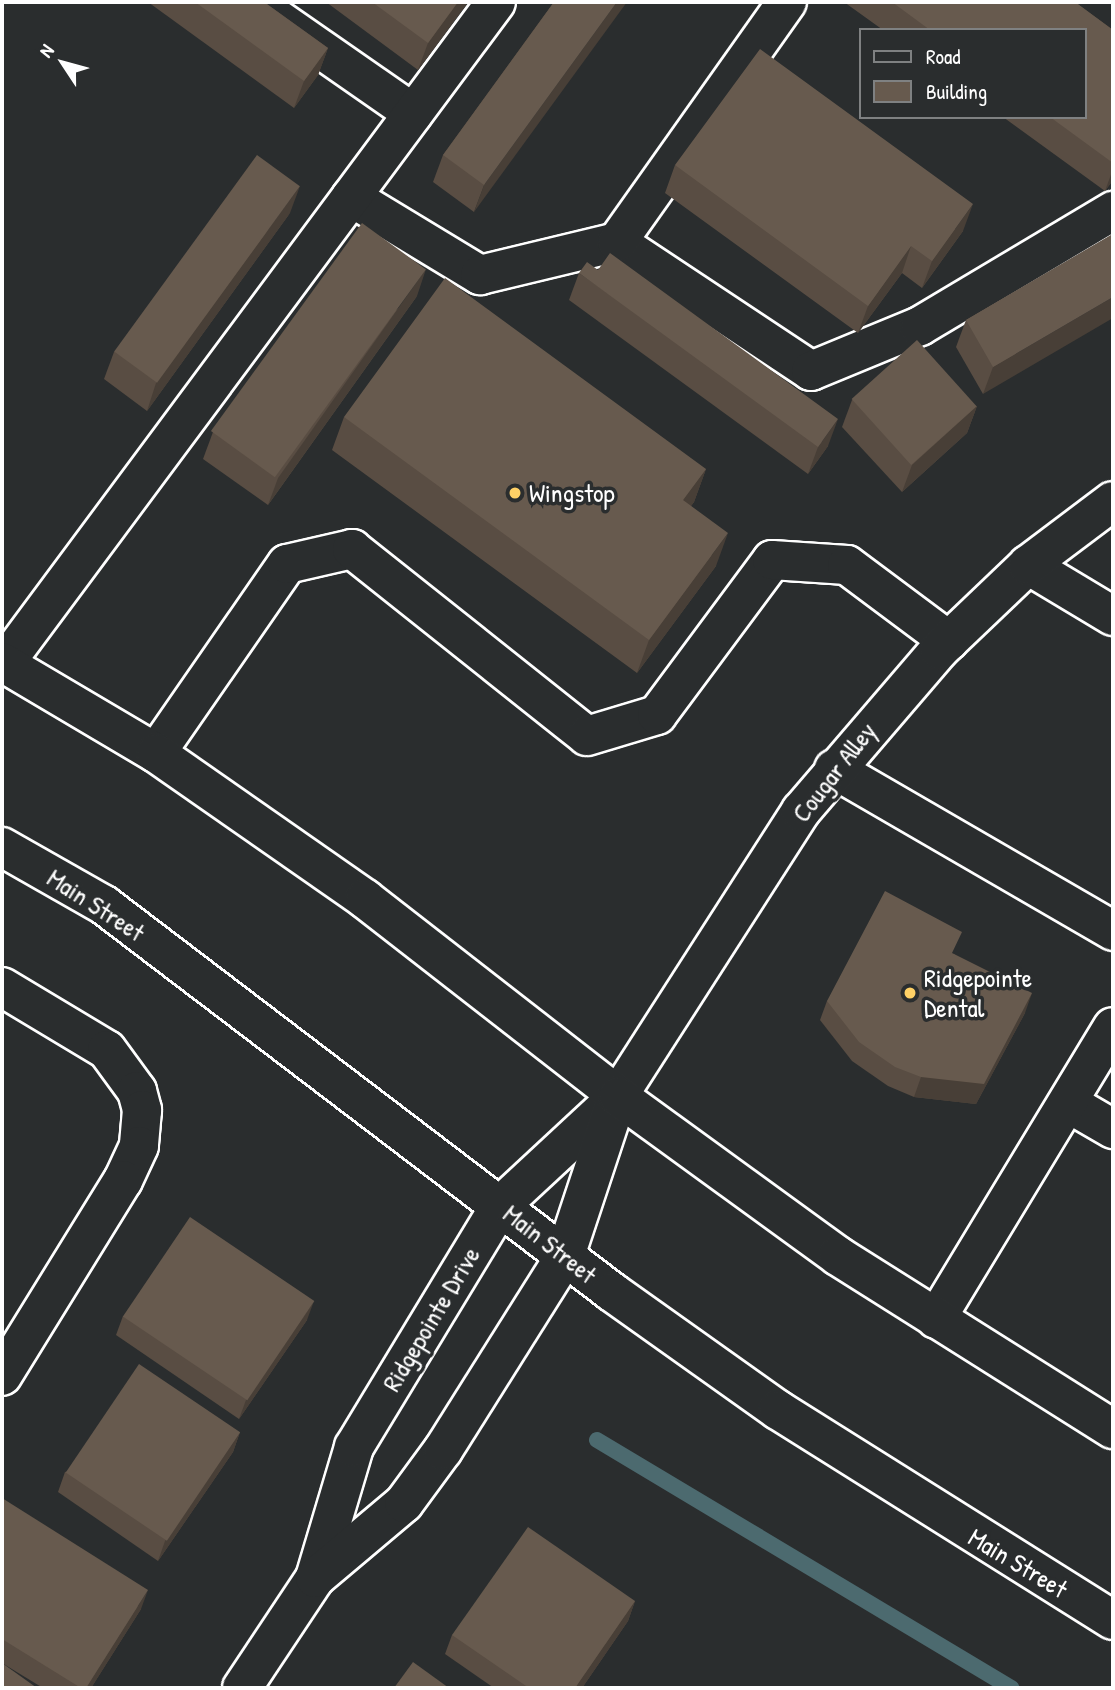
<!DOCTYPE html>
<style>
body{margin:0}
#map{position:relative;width:1115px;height:1690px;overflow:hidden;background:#2a2d2e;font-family:"Patrick Hand",sans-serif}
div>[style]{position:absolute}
.stream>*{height:16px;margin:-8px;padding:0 8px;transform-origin:8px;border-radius:8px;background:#4c6a6f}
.roads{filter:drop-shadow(2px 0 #fff) drop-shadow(-2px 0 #fff) drop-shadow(0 2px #fff) drop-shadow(0 -2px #fff)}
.minor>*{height:38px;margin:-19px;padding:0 19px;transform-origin:19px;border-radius:19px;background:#2a2d2e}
.major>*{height:38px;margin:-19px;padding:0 19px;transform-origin:19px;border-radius:19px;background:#2a2d2e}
.wall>*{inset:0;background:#594d43}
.shaded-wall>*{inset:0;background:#483f37}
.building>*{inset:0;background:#675a4e;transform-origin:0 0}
.dots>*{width:19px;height:19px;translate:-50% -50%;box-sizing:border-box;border:4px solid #2a2d2e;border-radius:50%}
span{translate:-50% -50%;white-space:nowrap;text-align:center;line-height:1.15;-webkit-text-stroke:7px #2a2d2e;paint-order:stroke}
.poi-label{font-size:26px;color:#fff}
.left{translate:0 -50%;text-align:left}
.street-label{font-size:26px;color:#fff}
.frame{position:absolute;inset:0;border:4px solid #fff;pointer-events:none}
.legend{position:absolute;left:859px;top:28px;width:228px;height:91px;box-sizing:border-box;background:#2a2d2e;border:2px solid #7f8182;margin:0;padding:9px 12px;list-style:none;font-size:21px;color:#fff}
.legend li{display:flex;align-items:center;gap:14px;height:35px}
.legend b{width:35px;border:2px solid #7f8182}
.north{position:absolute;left:28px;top:28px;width:70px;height:70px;-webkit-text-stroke:5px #2a2d2e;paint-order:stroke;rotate:306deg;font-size:19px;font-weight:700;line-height:28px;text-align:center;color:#fff}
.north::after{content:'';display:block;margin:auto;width:24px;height:32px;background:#fff;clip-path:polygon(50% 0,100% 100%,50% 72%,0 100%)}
</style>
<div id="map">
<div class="stream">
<div style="left:597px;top:1440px;width:483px;rotate:30.9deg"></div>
</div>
<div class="roads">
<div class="minor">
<div style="left:253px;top:2px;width:195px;rotate:34.8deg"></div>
<div style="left:351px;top:197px;width:151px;rotate:31.2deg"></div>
<div style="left:480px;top:275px;width:141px;rotate:-13.5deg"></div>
<div style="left:617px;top:242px;width:233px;rotate:33.6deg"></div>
<div style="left:811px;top:371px;width:118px;rotate:-22.4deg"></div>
<div style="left:920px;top:326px;width:225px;rotate:-30.8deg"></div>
<div style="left:617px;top:242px;width:294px;rotate:-54.7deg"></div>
<div style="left:1028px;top:565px;width:99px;rotate:31deg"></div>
<div style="left:5px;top:663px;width:823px;rotate:-53.39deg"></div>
<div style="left:156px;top:753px;width:230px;rotate:-55.3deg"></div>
<div style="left:287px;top:564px;width:67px;rotate:-13deg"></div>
<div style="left:352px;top:549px;width:300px;rotate:38.5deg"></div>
<div style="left:587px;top:736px;width:73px;rotate:-16.7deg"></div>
<div style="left:657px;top:715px;width:193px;rotate:-53.4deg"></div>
<div style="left:772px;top:560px;width:75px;rotate:3.8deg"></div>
<div style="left:847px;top:565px;width:127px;rotate:36.7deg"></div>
<div style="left:834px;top:769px;width:323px;rotate:30.1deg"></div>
<div style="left:2px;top:987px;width:122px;rotate:31deg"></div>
<div style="left:107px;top:1050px;width:51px;rotate:53.8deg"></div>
<div style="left:137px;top:1091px;width:20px;rotate:75deg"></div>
<div style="left:142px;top:1110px;width:36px;rotate:95deg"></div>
<div style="left:139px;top:1146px;width:38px;rotate:115deg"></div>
<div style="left:123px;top:1180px;width:230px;rotate:121.7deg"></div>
<div style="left:1070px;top:1104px;width:50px;rotate:30.2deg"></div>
<div style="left:936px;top:1319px;width:341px;rotate:-58.8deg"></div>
<div style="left:315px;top:1578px;width:137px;rotate:-73.4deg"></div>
<div style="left:354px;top:1447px;width:282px;rotate:-58.8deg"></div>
<div style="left:500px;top:1206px;width:156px;rotate:-42.9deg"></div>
<div style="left:242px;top:1688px;width:132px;rotate:-56.4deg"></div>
<div style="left:315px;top:1578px;width:116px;rotate:-40.1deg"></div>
<div style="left:404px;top:1503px;width:66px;rotate:-53.7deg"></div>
<div style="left:443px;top:1450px;width:229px;rotate:-57.8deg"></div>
<div style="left:565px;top:1256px;width:169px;rotate:-71.7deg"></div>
<div style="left:618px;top:1096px;width:339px;rotate:-57.3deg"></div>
<div style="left:801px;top:811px;width:212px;rotate:-49.4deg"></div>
<div style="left:939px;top:650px;width:123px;rotate:-43.7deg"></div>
<div style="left:1028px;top:565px;width:106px;rotate:-37deg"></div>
</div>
<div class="major">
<div style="left:2px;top:662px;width:179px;rotate:30.6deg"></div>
<div style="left:156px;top:753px;width:255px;rotate:34.9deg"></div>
<div style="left:365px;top:899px;width:321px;rotate:37.9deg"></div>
<div style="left:618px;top:1096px;width:272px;rotate:36deg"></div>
<div style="left:838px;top:1256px;width:325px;rotate:32.2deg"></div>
<div style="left:2px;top:847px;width:117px;rotate:29.6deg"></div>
<div style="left:104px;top:905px;width:639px;rotate:37.3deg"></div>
<div style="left:612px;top:1292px;width:204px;rotate:35.4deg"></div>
<div style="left:778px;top:1410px;width:395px;rotate:32.1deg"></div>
</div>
</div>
<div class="wall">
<div style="clip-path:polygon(148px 2px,264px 2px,328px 48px,318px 75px,294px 108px)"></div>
<div style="clip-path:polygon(326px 2px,468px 2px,418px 70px)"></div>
<div style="clip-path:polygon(554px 2px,474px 212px,433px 182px,443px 155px)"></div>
<div style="clip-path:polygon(844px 2px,1075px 2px,1113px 30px,1113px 180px,1105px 191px,1003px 117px,1085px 117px,1085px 30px,883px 30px)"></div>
<div style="clip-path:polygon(675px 165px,963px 231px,922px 288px,902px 273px,858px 333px,665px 193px)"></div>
<div style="clip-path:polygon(290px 213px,147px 411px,104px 379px,114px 352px)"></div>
<div style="clip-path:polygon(1113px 234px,983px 394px,956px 347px,966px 320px)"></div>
<div style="clip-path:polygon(579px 273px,828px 446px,808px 474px,569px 300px)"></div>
<div style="clip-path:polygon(417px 296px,268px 505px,203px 459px,213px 432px)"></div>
<div style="clip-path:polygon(852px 400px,977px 406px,967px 433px,902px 492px,842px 427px)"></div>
<div style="clip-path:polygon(344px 417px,706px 469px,694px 502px,691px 506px,716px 566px,637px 673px,332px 450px)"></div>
<div style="clip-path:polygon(954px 954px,1025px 1013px,976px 1104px,914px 1097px,888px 1086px,852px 1061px,820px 1020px,827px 1001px)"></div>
<div style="clip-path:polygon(123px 1316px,307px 1320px,239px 1419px,116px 1335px)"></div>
<div style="clip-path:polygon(240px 1432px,233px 1452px,158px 1561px,58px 1492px,65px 1472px)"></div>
<div style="clip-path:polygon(2px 1498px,141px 1609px,91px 1688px,43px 1688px,2px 1663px)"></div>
<div style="clip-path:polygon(635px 1601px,628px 1621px,582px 1688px,494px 1688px,445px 1654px,452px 1635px)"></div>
</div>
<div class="shaded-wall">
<div style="clip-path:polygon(458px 2px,468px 2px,418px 70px,428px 43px)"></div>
<div style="clip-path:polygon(617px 2px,627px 2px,474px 212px,484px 185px)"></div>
<div style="clip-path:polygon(328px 48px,318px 75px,294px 108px,304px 81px)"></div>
<div style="clip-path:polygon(1113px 169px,1113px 180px,1105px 191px)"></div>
<div style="clip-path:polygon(300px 186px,290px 213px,147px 411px,156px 383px)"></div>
<div style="clip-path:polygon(973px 204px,963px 231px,922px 288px,932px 261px)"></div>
<div style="clip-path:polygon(911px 246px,902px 273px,858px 333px,868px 306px)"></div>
<div style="clip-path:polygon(426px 269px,417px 296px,268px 505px,278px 478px)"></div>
<div style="clip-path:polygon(1113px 297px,1113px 318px,983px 394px,993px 367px)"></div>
<div style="clip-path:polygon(977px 406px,967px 433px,902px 492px,912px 465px)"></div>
<div style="clip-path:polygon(838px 419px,828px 446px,808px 474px,818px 447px)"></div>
<div style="clip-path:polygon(706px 469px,694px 502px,671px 533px,683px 500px)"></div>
<div style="clip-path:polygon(728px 533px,716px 566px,637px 673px,649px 640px)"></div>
<div style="clip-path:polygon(1032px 993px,1025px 1013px,976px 1104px,914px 1097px,921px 1077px)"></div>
<div style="clip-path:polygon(314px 1301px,307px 1320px,239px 1419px,246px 1400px)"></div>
<div style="clip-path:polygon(240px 1432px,233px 1452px,158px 1561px,165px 1541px)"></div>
<div style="clip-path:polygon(148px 1590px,141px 1609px,91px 1688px,86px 1688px)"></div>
<div style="clip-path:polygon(635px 1601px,628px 1621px,582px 1688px,575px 1688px)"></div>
</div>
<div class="building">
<div style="clip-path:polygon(195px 2px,264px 2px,328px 48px,304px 81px)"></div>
<div style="clip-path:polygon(372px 2px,458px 2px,428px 43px)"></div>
<div style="clip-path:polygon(554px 2px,617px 2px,484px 185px,443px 155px)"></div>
<div style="clip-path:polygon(892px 2px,1075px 2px,1113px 30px,1113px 163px,1050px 117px,1085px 117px,1085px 30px,930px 30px)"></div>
<div style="clip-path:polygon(760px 49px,973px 204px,932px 261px,911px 246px,868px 306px,675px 165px)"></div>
<div style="left:257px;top:155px;width:53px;height:243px;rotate:36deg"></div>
<div style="left:362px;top:223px;width:79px;height:257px;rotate:36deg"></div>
<div style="clip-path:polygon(1113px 234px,1113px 297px,993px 367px,966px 320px)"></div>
<div style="clip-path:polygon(610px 253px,838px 419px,818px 447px,579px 273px,587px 262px,598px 270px)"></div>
<div style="clip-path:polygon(445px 278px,706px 469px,683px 500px,728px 533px,649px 640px,344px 417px)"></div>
<div style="left:917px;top:340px;width:89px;height:88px;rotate:48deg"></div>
<div style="clip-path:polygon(885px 891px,962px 932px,952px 953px,1032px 993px,984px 1084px,921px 1077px,895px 1067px,859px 1042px,827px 1001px)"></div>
<div style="left:190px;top:1217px;width:150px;height:120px;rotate:34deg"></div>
<div style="left:139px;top:1364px;width:122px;height:131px;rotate:34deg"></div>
<div style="clip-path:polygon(2px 1498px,148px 1590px,86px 1688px,81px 1688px,2px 1639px)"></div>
<div style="clip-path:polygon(528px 1527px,635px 1601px,575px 1688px,529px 1688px,452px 1635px)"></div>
<div style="clip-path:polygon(413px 1662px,449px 1688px,394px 1688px)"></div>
<div style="clip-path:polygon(2px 1663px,37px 1688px,2px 1688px)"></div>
</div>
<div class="dots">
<div style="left:515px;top:493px;background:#ffd166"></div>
<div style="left:910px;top:993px;background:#ffd166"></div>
</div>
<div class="poi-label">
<span class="left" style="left:529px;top:493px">Wingstop</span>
<span class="left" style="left:924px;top:993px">Ridgepointe<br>Dental</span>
</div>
<div class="street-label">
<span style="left:834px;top:772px;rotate:-52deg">Cougar Alley</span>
<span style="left:96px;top:905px;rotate:33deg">Main Street</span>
<span style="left:550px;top:1244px;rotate:38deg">Main Street</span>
<span style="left:431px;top:1319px;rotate:-59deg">Ridgepointe Drive</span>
<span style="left:1018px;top:1563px;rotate:31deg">Main Street</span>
</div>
<div class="frame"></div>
<ul class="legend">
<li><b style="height:9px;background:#2a2d2e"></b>Road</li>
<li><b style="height:19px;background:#675a4e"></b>Building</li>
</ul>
<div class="north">N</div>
</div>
